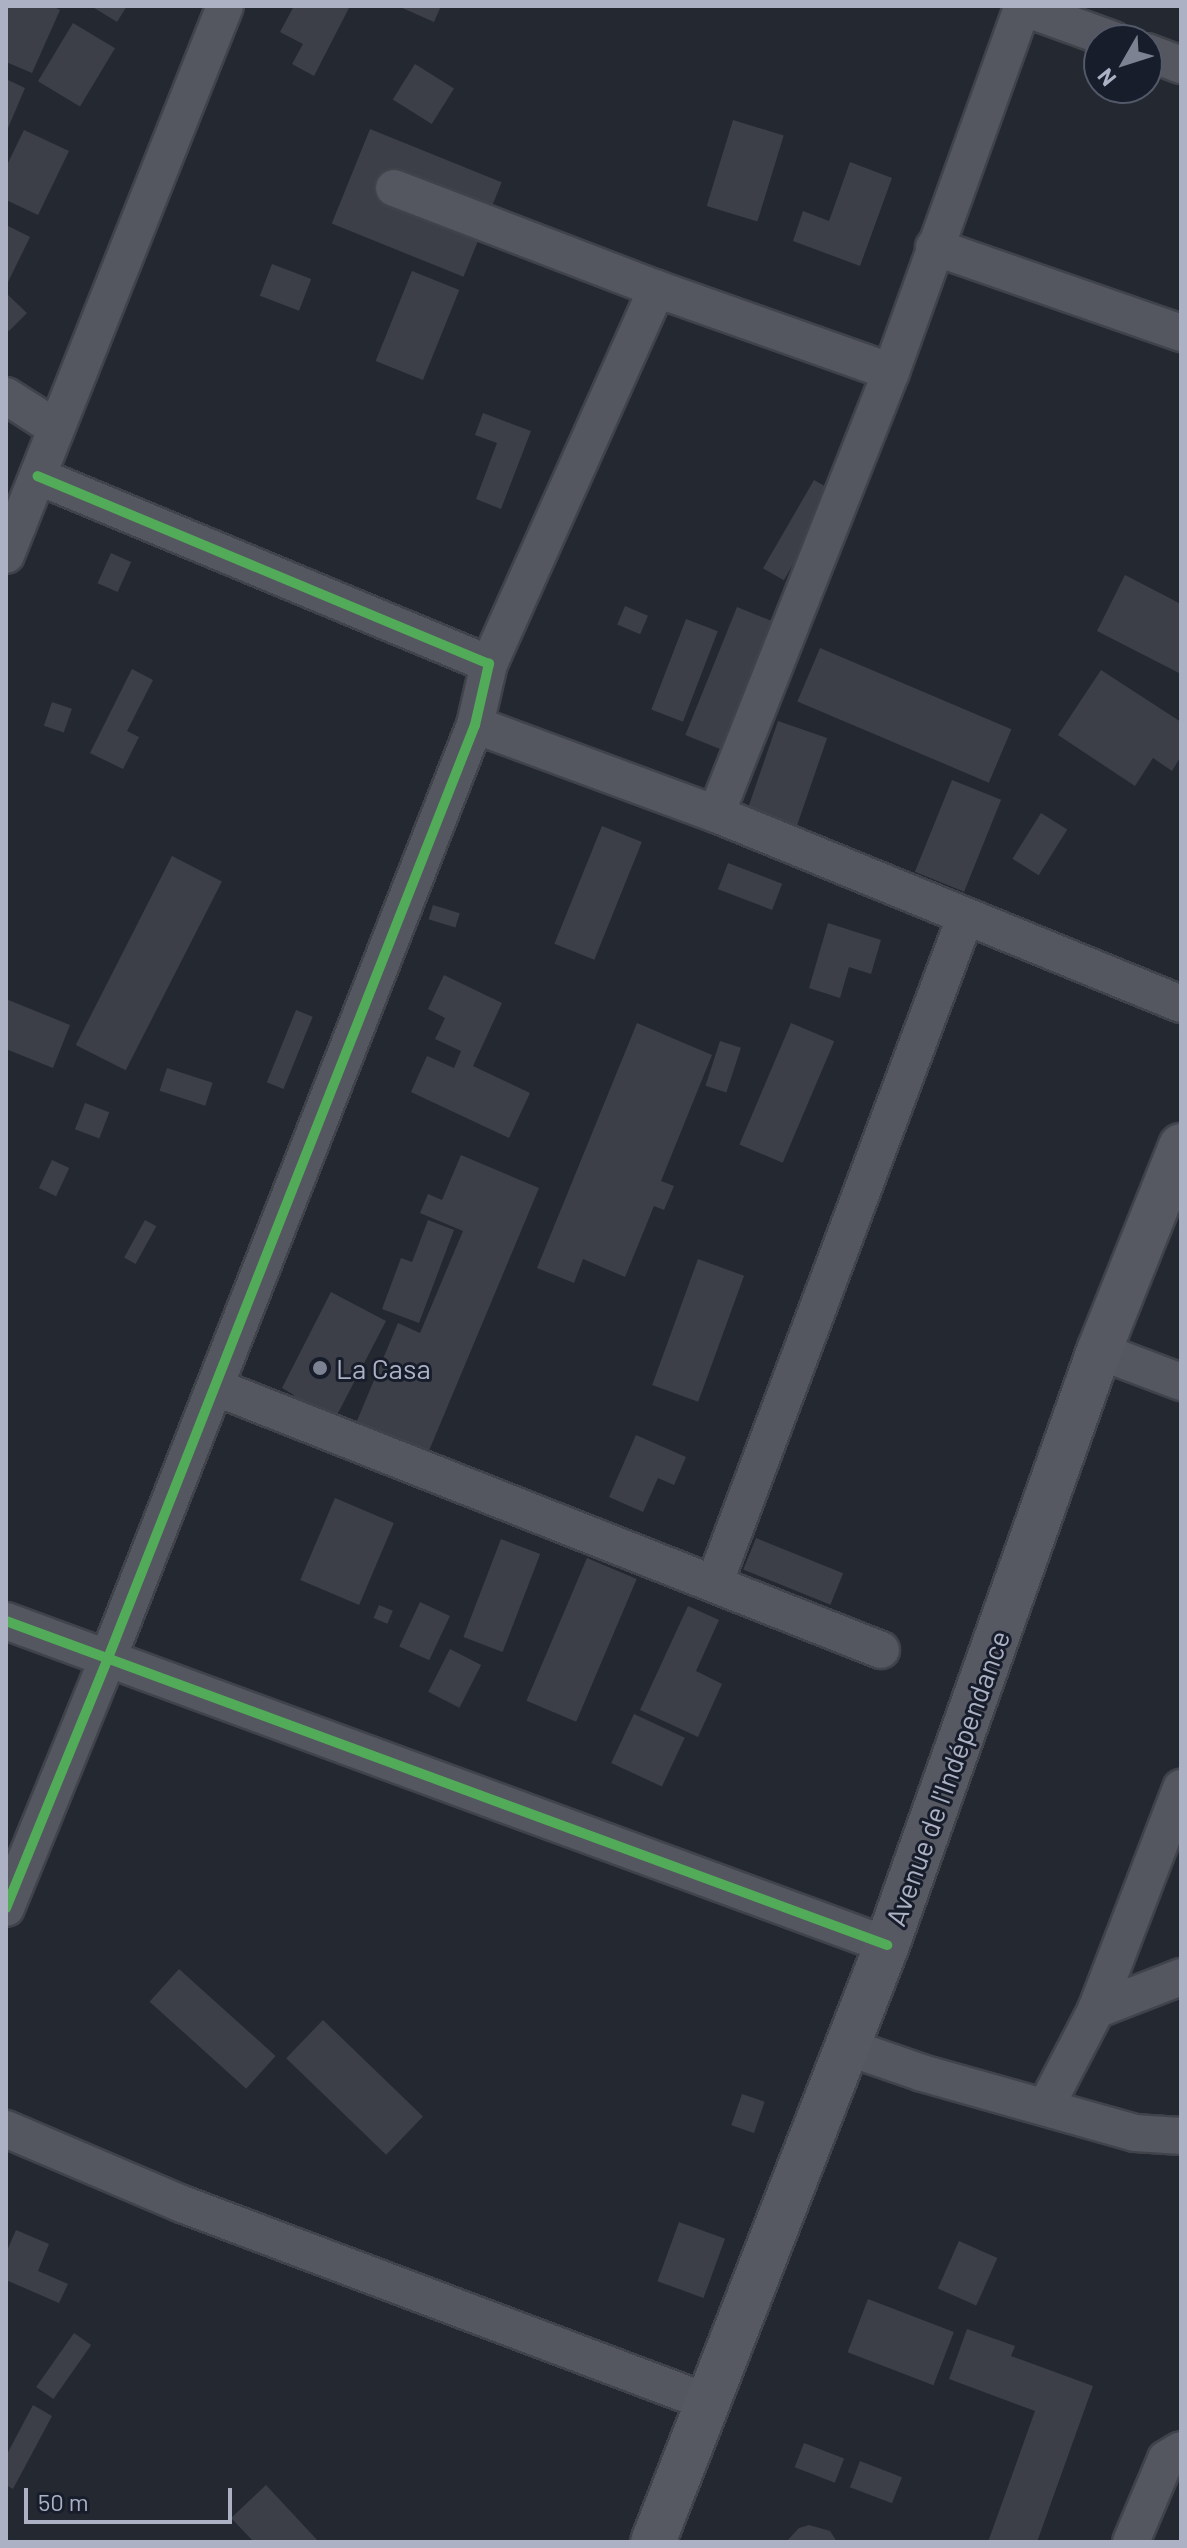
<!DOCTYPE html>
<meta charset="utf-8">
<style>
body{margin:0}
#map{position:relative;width:1187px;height:2548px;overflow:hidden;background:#242831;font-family:Barlow,sans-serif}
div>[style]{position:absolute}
.building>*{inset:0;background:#3c3f48;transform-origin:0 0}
.roads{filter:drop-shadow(2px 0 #40434a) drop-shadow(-2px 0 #40434a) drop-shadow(0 2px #40434a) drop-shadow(0 -2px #40434a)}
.minor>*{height:36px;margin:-18px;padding:0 18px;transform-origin:18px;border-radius:18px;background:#545660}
.major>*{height:44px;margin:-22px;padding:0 22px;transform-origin:22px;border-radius:22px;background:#565862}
.cycleway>*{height:10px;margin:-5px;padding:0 5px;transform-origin:5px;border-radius:5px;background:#51ab58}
.dots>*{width:22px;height:22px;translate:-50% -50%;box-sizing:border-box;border:4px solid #181d2b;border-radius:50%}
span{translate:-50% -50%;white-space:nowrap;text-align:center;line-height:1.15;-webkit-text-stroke:6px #181d2b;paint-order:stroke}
.poi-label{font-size:28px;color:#acb2c4}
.left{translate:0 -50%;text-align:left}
.street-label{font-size:28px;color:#acb2c4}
.frame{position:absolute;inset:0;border:8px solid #acb2c4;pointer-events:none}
.north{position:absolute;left:1083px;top:24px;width:80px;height:80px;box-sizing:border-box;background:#181d2b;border:2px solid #535968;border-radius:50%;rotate:231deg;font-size:22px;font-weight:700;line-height:32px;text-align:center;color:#acb2c4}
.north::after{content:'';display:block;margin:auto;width:28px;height:36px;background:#7c8291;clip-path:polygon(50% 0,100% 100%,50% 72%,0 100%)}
.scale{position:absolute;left:24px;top:2488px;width:208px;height:36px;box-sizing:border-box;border:4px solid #acb2c4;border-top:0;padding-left:10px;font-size:24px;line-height:28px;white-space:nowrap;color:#acb2c4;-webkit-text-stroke:6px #181d2b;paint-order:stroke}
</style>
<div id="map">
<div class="building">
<div style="clip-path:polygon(6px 6px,52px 6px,60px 10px,32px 73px,6px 62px)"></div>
<div style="clip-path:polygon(91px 6px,127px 6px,117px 22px)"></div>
<div style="clip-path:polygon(294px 6px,350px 6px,314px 76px,292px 64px,303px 44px,280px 32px)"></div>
<div style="clip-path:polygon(398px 6px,441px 6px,434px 22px)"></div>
<div style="left:73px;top:23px;width:49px;height:68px;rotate:31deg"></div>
<div style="left:415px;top:64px;width:46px;height:42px;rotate:32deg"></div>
<div style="clip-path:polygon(6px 79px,25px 88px,6px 133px)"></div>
<div style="left:733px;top:120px;width:53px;height:90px;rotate:17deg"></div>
<div style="left:370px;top:129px;width:142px;height:102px;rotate:22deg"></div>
<div style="clip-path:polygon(24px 130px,69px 151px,38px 215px,6px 200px,6px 167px)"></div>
<div style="clip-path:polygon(850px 162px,892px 178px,860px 266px,793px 241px,803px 211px,829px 221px)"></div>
<div style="clip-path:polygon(6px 225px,30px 237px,8px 282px,6px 281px)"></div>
<div style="left:272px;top:264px;width:42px;height:34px;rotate:21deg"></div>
<div style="left:412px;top:271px;width:51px;height:97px;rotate:22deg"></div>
<div style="clip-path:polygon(8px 295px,27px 313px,9px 331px,6px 328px)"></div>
<div style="clip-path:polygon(483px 413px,531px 431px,501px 509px,476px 499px,497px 443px,475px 435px)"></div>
<div style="left:814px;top:480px;width:24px;height:102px;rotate:30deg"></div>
<div style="left:111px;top:553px;width:22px;height:33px;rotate:24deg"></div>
<div style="clip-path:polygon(1125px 575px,1181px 604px,1181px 674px,1097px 631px)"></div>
<div style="left:625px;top:606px;width:25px;height:20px;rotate:23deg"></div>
<div style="left:737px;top:607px;width:46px;height:138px;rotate:22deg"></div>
<div style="left:686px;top:619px;width:34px;height:97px;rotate:21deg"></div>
<div style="left:820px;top:648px;width:208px;height:58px;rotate:23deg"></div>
<div style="clip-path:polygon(132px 669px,153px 680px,127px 731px,139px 737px,123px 769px,90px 753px)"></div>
<div style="clip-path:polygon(1101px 670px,1181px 722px,1181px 756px,1172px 771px,1153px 758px,1135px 786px,1058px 735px)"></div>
<div style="left:52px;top:702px;width:21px;height:25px;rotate:19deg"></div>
<div style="left:778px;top:721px;width:52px;height:96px;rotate:19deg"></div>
<div style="left:952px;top:780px;width:53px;height:99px;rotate:22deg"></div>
<div style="left:1041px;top:813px;width:31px;height:54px;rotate:32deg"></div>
<div style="left:602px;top:826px;width:43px;height:127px;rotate:22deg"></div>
<div style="left:172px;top:856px;width:56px;height:212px;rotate:27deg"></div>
<div style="left:728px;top:863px;width:58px;height:28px;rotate:21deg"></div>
<div style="left:433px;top:905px;width:28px;height:15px;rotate:17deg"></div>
<div style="clip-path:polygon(828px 923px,881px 940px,871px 974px,849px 967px,840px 998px,809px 988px)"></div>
<div style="clip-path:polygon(444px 975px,502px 1003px,473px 1066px,530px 1093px,509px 1138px,411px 1092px,427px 1056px,454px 1068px,461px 1051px,435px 1039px,445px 1018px,428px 1009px)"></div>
<div style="clip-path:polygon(6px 999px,70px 1025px,53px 1068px,6px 1049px)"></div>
<div style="left:296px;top:1010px;width:18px;height:78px;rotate:22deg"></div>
<div style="clip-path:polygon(637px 1023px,712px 1055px,661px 1181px,674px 1186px,664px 1210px,654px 1206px,625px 1277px,583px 1259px,574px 1283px,537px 1268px)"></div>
<div style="left:791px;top:1023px;width:47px;height:132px;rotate:23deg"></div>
<div style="left:720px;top:1041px;width:22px;height:47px;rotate:18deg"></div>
<div style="left:167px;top:1068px;width:48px;height:24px;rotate:18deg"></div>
<div style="left:85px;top:1103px;width:26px;height:28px;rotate:21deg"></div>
<div style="clip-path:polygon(461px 1155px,539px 1188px,423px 1465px,351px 1435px,398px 1323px,420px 1333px,463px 1231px,420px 1213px,428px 1194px,442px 1200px)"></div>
<div style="left:52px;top:1160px;width:19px;height:31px;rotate:25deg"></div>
<div style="left:145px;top:1220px;width:13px;height:43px;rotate:29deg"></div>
<div style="clip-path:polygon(428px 1220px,454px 1230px,419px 1323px,382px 1309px,401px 1258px,412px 1262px)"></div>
<div style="left:698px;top:1259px;width:49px;height:134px;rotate:20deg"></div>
<div style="clip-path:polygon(331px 1292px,386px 1321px,326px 1436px,285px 1414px,294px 1395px,282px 1388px)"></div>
<div style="clip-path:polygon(636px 1435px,686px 1457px,674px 1485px,658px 1478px,643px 1512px,609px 1497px)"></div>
<div style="left:335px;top:1498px;width:64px;height:89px;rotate:23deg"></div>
<div style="left:756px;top:1538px;width:94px;height:34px;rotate:22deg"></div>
<div style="left:501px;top:1539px;width:42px;height:105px;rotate:21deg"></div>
<div style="left:587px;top:1558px;width:54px;height:155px;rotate:23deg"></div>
<div style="left:420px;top:1602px;width:33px;height:49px;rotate:25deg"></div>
<div style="left:379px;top:1605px;width:15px;height:14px;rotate:23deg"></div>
<div style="clip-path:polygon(688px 1606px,719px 1620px,696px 1671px,722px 1684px,698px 1737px,640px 1710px)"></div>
<div style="left:450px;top:1649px;width:35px;height:48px;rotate:27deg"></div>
<div style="left:634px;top:1714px;width:56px;height:54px;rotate:25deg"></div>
<div style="left:179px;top:1969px;width:130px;height:44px;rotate:42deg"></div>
<div style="left:323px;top:2020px;width:139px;height:53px;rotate:44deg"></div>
<div style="left:742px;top:2094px;width:24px;height:33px;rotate:19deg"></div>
<div style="left:679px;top:2222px;width:49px;height:63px;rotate:20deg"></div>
<div style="clip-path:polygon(16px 2230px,49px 2244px,38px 2271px,68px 2284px,59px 2303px,6px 2280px,6px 2253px)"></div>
<div style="left:959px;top:2241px;width:42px;height:52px;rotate:24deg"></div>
<div style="left:868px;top:2299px;width:92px;height:57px;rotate:21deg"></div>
<div style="clip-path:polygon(967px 2329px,1015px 2346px,1011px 2356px,1093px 2386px,1037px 2542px,988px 2542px,1035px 2411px,949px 2379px)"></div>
<div style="left:74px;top:2333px;width:21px;height:66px;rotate:35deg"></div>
<div style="clip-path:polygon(33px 2405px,52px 2416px,13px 2489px,6px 2485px,6px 2456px)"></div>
<div style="left:804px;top:2443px;width:43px;height:26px;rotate:21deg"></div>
<div style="left:860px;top:2461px;width:45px;height:28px;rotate:21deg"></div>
<div style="clip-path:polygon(266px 2485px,319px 2542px,254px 2542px,231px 2518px)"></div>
<div style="clip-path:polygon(809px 2525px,830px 2531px,837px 2542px,786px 2542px,799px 2528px)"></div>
</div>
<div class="roads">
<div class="minor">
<div style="left:1022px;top:7px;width:97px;rotate:19.9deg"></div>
<div style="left:1147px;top:52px;width:36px;rotate:21deg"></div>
<div style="left:394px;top:188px;width:282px;rotate:21deg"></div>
<div style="left:657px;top:289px;width:248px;rotate:19.5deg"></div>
<div style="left:934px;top:247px;width:262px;rotate:19.2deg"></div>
<div style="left:6px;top:396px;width:59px;rotate:32.6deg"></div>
<div style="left:6px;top:555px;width:591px;rotate:-68.25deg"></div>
<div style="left:489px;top:664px;width:411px;rotate:-65.9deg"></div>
<div style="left:475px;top:725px;width:257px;rotate:20.3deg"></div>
<div style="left:716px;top:814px;width:502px;rotate:22.23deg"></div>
<div style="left:716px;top:814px;width:475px;rotate:-68.4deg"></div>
<div style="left:891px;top:372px;width:389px;rotate:-70.2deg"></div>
<div style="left:1099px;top:1351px;width:88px;rotate:20.7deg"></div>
<div style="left:215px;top:1387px;width:716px;rotate:21.55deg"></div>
<div style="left:714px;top:1584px;width:712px;rotate:-69.35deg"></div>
<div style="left:6px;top:1621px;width:939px;rotate:20.19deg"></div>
<div style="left:6px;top:1908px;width:270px;rotate:-67.8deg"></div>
<div style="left:108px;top:1658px;width:1003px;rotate:-68.53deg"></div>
<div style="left:475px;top:725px;width:63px;rotate:-77.1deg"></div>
<div style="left:489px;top:664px;width:489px;rotate:-157.4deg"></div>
<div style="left:1096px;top:2010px;width:91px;rotate:-21.2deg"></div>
<div style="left:847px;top:2047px;width:79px;rotate:19.1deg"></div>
<div style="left:922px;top:2073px;width:221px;rotate:15.7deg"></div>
<div style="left:1135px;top:2133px;width:46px;rotate:3.7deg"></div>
<div style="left:1046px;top:2106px;width:108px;rotate:-62.5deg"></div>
<div style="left:1096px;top:2010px;width:238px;rotate:-69deg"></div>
<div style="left:6px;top:2129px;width:191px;rotate:23.1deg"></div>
<div style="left:182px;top:2204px;width:561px;rotate:20.66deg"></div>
<div style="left:1131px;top:2542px;width:90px;rotate:-67.1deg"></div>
<div style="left:1166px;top:2459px;width:17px;rotate:-31deg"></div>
</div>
<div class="major">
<div style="left:653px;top:2542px;width:641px;rotate:-68.6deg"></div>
<div style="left:887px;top:1945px;width:631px;rotate:-70.36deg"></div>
<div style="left:1099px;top:1351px;width:221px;rotate:-68.2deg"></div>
</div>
</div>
<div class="cycleway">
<div style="left:6px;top:1621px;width:939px;rotate:20.19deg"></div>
<div style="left:6px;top:1908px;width:270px;rotate:-67.8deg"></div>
<div style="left:108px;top:1658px;width:1003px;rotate:-68.53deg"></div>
<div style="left:475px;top:725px;width:63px;rotate:-77.1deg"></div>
<div style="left:489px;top:664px;width:489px;rotate:-157.4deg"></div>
</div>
<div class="dots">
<div style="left:320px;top:1368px;background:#7c8291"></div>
</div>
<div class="poi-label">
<span class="left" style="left:336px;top:1368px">La Casa</span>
</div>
<div class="street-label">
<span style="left:947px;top:1778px;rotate:-70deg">Avenue de l'Indépendance</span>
</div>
<div class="frame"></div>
<div class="north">N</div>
<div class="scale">50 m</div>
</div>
